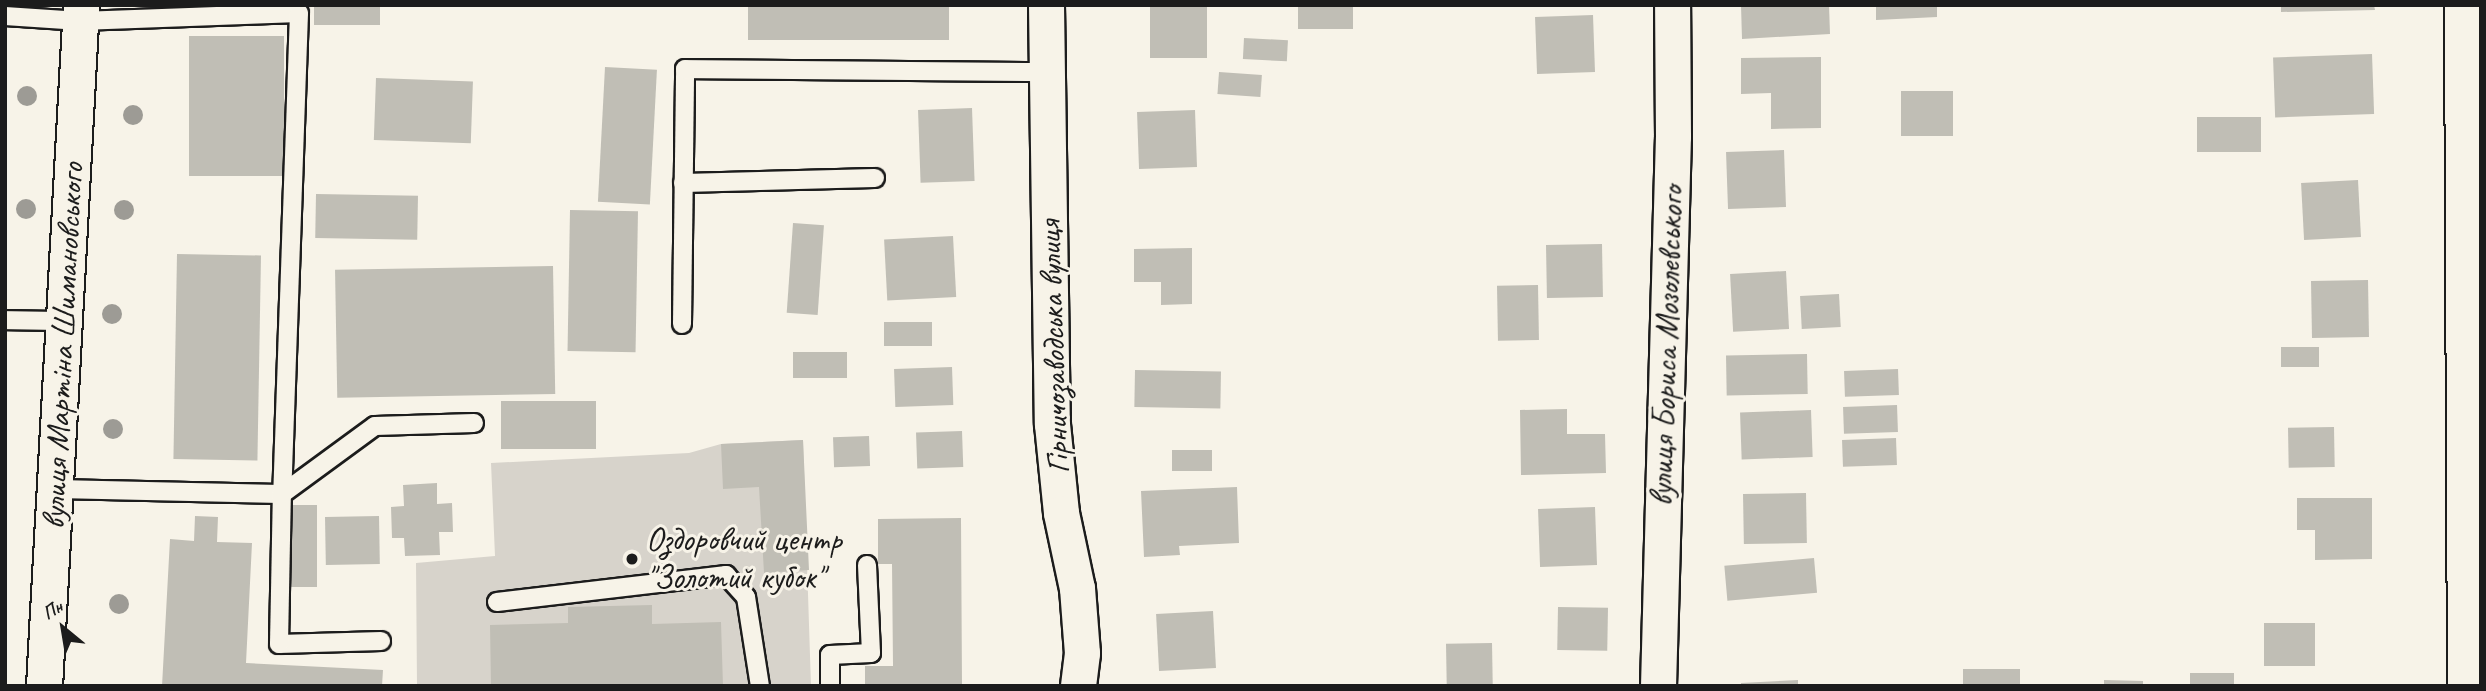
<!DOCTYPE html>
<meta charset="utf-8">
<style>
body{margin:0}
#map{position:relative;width:2486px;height:691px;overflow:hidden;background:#f7f3e8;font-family:Caveat,sans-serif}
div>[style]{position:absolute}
.green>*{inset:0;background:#d7d3cb}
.building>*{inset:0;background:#c0beb5;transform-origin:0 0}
.roads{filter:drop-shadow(2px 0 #1c1c1c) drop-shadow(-2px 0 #1c1c1c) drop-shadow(0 2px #1c1c1c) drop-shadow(0 -2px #1c1c1c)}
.lane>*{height:18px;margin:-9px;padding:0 9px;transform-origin:9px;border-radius:9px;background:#f7f3e8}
.street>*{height:35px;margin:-17.5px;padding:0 17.5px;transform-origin:17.5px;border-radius:17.5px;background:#f7f3e8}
.trees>*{width:20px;height:20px;margin:-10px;border-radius:50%;background:#9d9b95}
.dots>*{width:19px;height:19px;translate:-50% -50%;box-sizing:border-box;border:4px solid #f7f3e8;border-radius:50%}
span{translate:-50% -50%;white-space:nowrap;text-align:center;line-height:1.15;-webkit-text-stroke:6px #f7f3e8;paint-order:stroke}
.street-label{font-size:33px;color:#1c1c1c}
.poi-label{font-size:33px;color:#1c1c1c}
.left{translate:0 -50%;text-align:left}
.frame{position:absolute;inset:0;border:7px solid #1c1c1c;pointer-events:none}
.north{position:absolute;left:28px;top:593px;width:70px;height:70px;-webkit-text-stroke:5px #f7f3e8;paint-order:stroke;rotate:330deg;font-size:19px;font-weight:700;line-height:28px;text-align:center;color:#1c1c1c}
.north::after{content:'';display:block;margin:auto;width:24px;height:32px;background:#1c1c1c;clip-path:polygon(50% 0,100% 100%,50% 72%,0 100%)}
</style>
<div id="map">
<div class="green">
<div style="clip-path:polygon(803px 440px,811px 686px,417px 686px,416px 563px,495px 556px,491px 463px,689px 453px,721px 444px)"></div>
</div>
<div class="building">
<div style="left:314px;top:5px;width:66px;height:20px"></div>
<div style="left:748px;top:5px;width:201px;height:35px"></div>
<div style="left:1150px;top:5px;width:57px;height:53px"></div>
<div style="left:1298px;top:5px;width:55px;height:24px"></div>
<div style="clip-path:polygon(1741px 5px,1829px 5px,1830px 34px,1742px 39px)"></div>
<div style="clip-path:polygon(1876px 5px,1937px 5px,1937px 17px,1876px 20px)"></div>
<div style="clip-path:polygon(2281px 5px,2374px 5px,2375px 10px,2281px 12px)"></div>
<div style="left:1593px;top:15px;width:57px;height:58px;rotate:88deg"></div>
<div style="left:284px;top:36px;width:140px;height:95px;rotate:90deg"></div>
<div style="left:1244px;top:38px;width:44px;height:21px;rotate:3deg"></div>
<div style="left:2372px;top:54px;width:60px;height:99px;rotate:88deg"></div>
<div style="clip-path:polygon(1821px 57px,1821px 128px,1771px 129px,1771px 93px,1741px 94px,1741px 58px)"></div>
<div style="left:605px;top:67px;width:52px;height:135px;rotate:3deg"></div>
<div style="left:1219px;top:72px;width:43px;height:22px;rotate:4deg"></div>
<div style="left:376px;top:78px;width:97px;height:62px;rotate:2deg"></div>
<div style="left:1953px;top:91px;width:45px;height:52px;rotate:90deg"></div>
<div style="left:972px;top:108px;width:73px;height:54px;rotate:88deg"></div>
<div style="left:1195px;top:110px;width:57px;height:58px;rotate:88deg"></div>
<div style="left:2261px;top:117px;width:35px;height:64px;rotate:90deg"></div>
<div style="left:1784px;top:150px;width:57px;height:58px;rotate:88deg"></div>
<div style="left:2358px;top:180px;width:57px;height:57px;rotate:87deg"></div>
<div style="left:316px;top:194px;width:102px;height:44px;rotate:1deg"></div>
<div style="left:570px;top:210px;width:68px;height:141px;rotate:1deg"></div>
<div style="left:793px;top:223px;width:31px;height:90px;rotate:4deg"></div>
<div style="left:953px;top:236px;width:61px;height:69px;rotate:87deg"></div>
<div style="left:1602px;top:244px;width:53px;height:56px;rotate:89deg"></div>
<div style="clip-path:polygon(1192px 248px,1192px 304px,1161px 305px,1161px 282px,1134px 282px,1134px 249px)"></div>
<div style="left:177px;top:254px;width:84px;height:205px;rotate:1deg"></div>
<div style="left:553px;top:266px;width:128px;height:218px;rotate:89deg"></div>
<div style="left:1786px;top:271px;width:58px;height:56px;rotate:87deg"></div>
<div style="left:2368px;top:280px;width:57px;height:57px;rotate:89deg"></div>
<div style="left:1538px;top:285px;width:55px;height:41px;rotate:89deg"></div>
<div style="left:1839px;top:294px;width:33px;height:39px;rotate:87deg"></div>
<div style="left:932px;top:322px;width:24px;height:48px;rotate:90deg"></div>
<div style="left:2281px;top:347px;width:38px;height:20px"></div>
<div style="left:793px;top:352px;width:54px;height:26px"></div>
<div style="left:1807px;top:354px;width:40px;height:81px;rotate:89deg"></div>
<div style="left:952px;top:367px;width:38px;height:58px;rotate:88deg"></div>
<div style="left:1898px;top:369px;width:26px;height:54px;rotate:88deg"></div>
<div style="left:1135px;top:370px;width:86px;height:37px;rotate:1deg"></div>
<div style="left:596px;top:401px;width:48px;height:95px;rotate:90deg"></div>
<div style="left:1897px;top:405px;width:27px;height:54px;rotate:88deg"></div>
<div style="clip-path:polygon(1567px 409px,1567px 434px,1605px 434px,1606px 473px,1521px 475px,1520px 410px)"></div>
<div style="left:1811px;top:410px;width:47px;height:71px;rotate:88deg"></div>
<div style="left:2334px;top:427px;width:40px;height:46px;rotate:89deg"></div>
<div style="left:962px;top:431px;width:36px;height:46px;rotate:88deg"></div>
<div style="left:869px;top:436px;width:30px;height:36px;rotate:88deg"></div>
<div style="left:1896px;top:438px;width:27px;height:54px;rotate:88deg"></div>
<div style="clip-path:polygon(803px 440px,809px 570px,764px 573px,759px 487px,723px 489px,721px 444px)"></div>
<div style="left:1212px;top:450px;width:21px;height:40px;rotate:90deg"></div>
<div style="clip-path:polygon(437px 483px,437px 504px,452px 503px,453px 532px,439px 532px,440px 555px,405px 556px,404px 538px,392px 538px,391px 507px,404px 506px,403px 485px)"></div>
<div style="clip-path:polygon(1237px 487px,1239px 543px,1179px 546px,1180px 555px,1144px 557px,1141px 491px)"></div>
<div style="left:1806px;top:493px;width:50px;height:63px;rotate:89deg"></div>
<div style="clip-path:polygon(2297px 498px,2372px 498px,2372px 559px,2315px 560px,2315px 530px,2297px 530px)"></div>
<div style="left:286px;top:505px;width:31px;height:82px"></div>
<div style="left:1595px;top:507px;width:58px;height:57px;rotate:88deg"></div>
<div style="clip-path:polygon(195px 516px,218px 517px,217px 542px,252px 543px,246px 663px,383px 670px,382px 686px,162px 686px,170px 539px,194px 541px)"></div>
<div style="left:379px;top:516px;width:48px;height:54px;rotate:89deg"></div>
<div style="clip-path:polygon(961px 518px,962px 686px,865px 686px,865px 666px,893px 666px,892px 564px,878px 564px,878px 519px)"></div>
<div style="left:1814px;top:558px;width:35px;height:90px;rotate:85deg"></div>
<div style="clip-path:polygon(652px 605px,652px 624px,721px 622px,723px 686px,491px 686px,490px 625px,568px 623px,568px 607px)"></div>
<div style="left:1558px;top:607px;width:50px;height:43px;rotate:1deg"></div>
<div style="left:1213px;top:611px;width:57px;height:57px;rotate:87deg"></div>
<div style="left:2264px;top:623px;width:51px;height:43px"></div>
<div style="left:1492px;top:643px;width:43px;height:46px;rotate:89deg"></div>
<div style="left:2020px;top:669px;width:17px;height:57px;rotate:90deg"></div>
<div style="left:2190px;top:673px;width:44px;height:13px"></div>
<div style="clip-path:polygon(1798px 680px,1798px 686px,1741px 686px,1741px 683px)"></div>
<div style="clip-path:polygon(2104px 680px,2143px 681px,2143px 686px,2104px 686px)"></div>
</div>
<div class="roads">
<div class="lane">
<div style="left:5px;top:16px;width:75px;rotate:3.8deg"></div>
<div style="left:80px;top:21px;width:219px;rotate:-2.1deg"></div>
<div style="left:299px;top:13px;width:481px;rotate:92deg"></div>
<div style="left:282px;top:494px;width:227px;rotate:-178.7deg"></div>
<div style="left:683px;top:183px;width:192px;rotate:-1.5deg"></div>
<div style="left:5px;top:320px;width:60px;rotate:1deg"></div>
<div style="left:682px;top:324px;width:255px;rotate:-89.3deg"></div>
<div style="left:685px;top:69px;width:361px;rotate:0.5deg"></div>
<div style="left:497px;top:602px;width:231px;rotate:-6.7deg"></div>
<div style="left:726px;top:575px;width:30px;rotate:48deg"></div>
<div style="left:746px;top:597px;width:90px;rotate:81.1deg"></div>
<div style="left:381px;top:641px;width:102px;rotate:178.3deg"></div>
<div style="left:279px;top:644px;width:150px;rotate:-88.9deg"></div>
<div style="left:282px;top:494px;width:115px;rotate:-36.2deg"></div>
<div style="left:375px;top:426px;width:99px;rotate:-1.7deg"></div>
<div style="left:830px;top:686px;width:31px;rotate:-90deg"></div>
<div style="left:830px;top:655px;width:41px;rotate:-2.8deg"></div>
<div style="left:871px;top:653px;width:88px;rotate:-92.6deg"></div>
</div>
<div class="street">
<div style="left:1046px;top:5px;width:419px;rotate:89.2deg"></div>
<div style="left:1052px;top:424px;width:89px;rotate:84.2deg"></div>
<div style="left:1061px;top:513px;width:77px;rotate:78deg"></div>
<div style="left:1077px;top:588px;width:65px;rotate:85.6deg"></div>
<div style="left:1082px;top:653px;width:33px;rotate:97deg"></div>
<div style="left:2462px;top:5px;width:681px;rotate:89.75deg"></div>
<div style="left:44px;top:686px;width:682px;rotate:-86.89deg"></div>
<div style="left:1658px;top:686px;width:550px;rotate:-88.44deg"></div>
<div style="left:1673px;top:136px;width:131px;rotate:-90.4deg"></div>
</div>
</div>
<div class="trees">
<div style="left:27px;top:96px"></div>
<div style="left:133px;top:115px"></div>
<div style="left:26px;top:209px"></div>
<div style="left:124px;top:210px"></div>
<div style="left:112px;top:314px"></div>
<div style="left:113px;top:429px"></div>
<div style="left:119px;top:604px"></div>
</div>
<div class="dots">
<div style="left:632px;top:559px;background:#1c1c1c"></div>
</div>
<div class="street-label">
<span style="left:63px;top:346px;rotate:-87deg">вулиця Мартіна Шимановського</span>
<span style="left:1667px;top:346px;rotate:-88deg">вулиця Бориса Мозолевського</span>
<span style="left:1054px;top:347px;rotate:-92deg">Гірничозаводська вулиця</span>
</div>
<div class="poi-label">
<span class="left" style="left:646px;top:559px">Оздоровчий центр<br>"Золотий кубок"</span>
</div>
<div class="frame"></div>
<div class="north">Пн</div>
</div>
